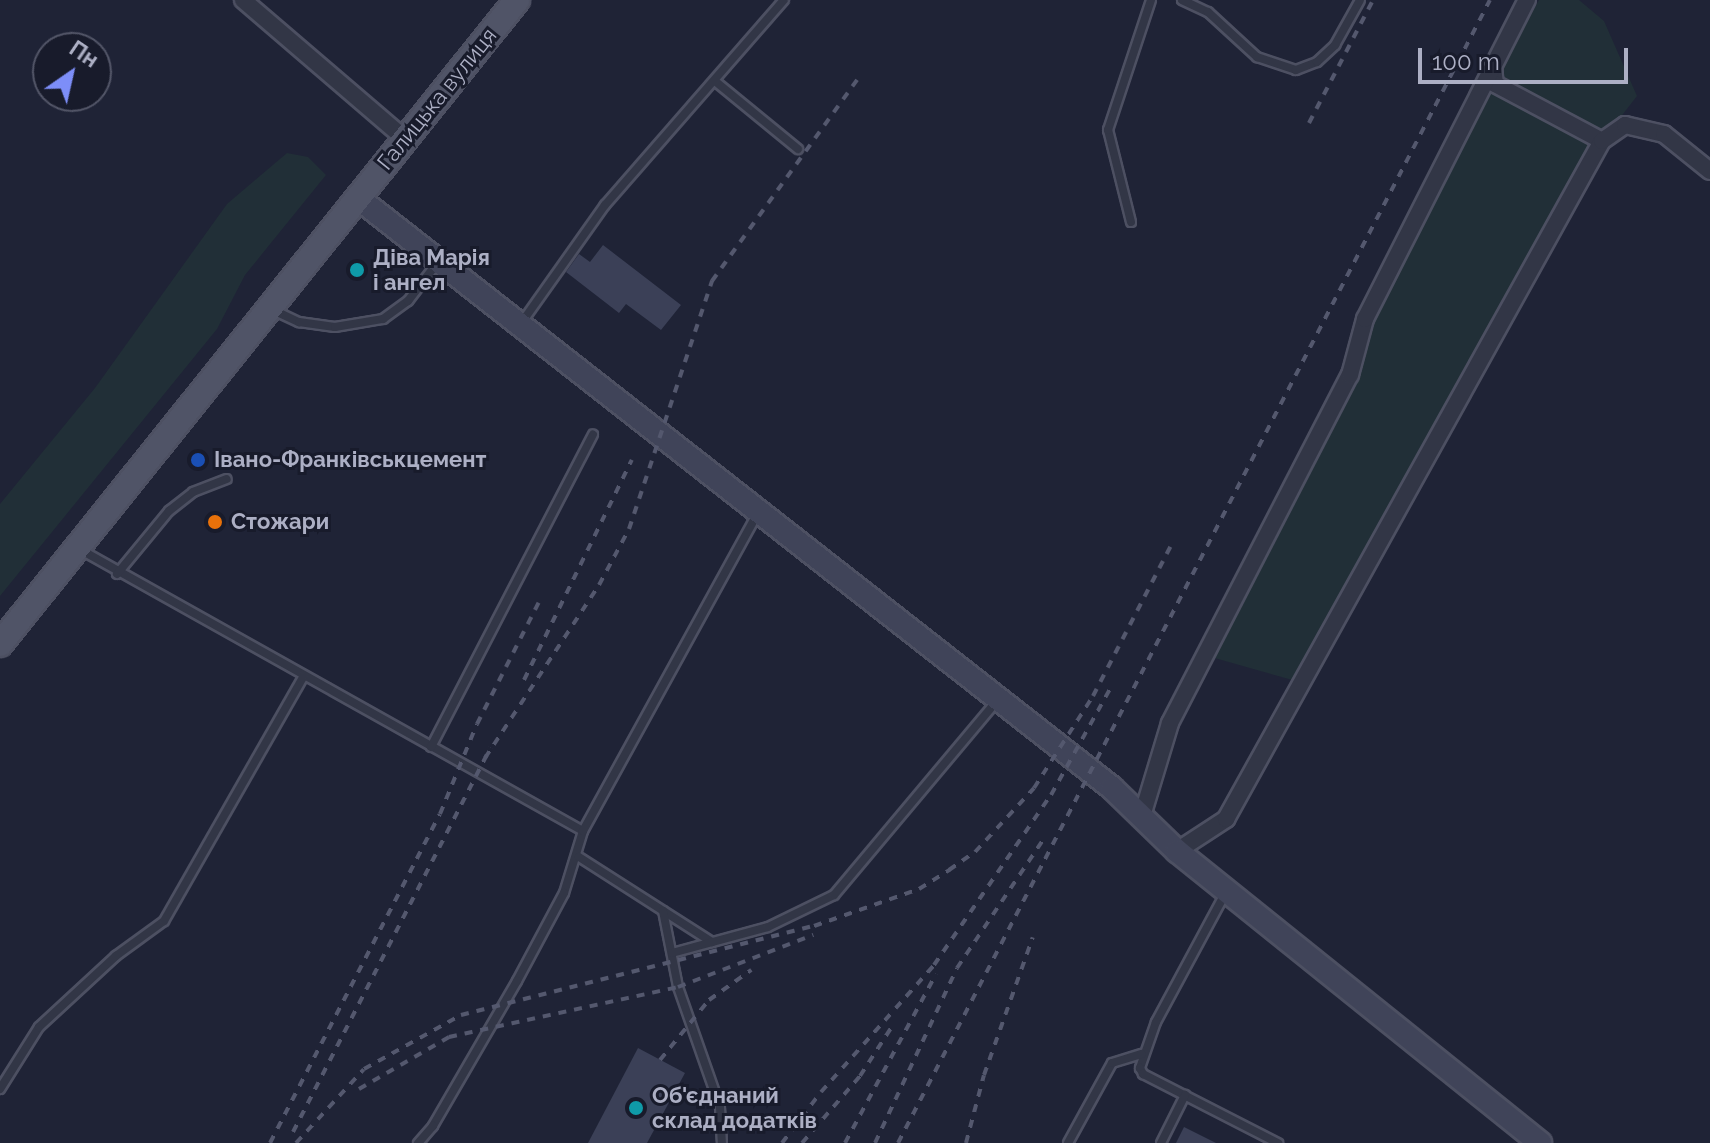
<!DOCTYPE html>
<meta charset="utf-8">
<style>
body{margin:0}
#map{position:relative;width:1710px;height:1143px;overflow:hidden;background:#1f2336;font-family:Raleway,sans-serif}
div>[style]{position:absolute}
.green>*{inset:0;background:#212f37}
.building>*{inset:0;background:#3b4057}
.roads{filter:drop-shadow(2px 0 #4d5062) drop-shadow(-2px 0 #4d5062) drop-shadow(0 2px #4d5062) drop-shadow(0 -2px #4d5062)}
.lane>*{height:8px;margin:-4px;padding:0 4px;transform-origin:4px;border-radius:4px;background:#323646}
.street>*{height:16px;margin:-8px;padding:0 8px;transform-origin:8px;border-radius:8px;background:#323646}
.secondary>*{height:22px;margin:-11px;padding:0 11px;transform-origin:11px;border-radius:11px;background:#404459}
.primary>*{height:24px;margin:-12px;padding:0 12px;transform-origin:12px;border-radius:12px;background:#505467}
.rail>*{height:4px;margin-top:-2px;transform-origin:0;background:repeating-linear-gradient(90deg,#54586e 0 8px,transparent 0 16px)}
.dots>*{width:22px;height:22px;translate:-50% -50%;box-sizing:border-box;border:4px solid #181b2b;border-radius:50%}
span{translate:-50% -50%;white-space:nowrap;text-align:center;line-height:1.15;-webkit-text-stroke:6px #181b2b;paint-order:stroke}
.street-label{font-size:22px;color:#acafc4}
.poi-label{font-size:22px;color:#acafc4;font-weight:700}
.left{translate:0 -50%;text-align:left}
.north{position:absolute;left:32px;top:32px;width:80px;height:80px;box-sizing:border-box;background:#181b2b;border:2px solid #535668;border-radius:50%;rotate:34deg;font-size:22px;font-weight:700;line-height:32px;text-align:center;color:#acafc4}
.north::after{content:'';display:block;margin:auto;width:28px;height:36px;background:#7d8ef8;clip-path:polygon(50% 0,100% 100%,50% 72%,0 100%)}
.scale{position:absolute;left:1418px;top:48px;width:210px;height:36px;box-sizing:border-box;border:4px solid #acafc4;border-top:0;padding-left:10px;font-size:24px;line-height:28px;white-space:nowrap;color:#acafc4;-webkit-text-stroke:6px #181b2b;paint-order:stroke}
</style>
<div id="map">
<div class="green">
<div style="clip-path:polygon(1539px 0,1579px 0,1604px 21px,1637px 96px,1602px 141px,1303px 683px,1204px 655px,1350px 375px,1365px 319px)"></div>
<div style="clip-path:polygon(287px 153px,308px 157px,326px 175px,245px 275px,217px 329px,0 596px,0 504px,95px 388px,227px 204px)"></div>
</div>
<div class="building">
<div style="clip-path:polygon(603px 245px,681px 305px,661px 330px,626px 304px,619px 313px,566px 272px,579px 254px,590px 262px)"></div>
<div style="clip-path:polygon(638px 1048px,685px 1073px,647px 1143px,588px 1143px)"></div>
<div style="clip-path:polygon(1184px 1127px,1216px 1143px,1176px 1143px)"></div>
</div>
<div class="roads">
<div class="lane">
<div style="left:1182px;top:0;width:29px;rotate:25deg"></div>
<div style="left:1208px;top:12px;width:67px;rotate:42.6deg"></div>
<div style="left:1257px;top:57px;width:41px;rotate:18.4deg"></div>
<div style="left:1296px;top:70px;width:22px;rotate:-21deg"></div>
<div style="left:1317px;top:62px;width:25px;rotate:-43deg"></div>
<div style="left:1335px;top:45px;width:51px;rotate:-60.9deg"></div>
<div style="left:716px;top:82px;width:106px;rotate:39.3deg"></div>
<div style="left:1131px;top:222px;width:95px;rotate:-104deg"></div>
<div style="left:1108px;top:130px;width:137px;rotate:-71.7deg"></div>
<div style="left:273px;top:310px;width:29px;rotate:25deg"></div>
<div style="left:299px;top:322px;width:36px;rotate:8deg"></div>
<div style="left:335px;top:327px;width:49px;rotate:-9.5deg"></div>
<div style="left:383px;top:319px;width:31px;rotate:-36deg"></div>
<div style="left:408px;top:301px;width:49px;rotate:-52.4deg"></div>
<div style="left:520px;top:325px;width:147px;rotate:-54.7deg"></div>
<div style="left:605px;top:205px;width:272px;rotate:-48.9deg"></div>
<div style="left:81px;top:550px;width:575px;rotate:29.24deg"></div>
<div style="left:583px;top:831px;width:65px;rotate:107deg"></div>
<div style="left:564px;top:893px;width:100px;rotate:118.1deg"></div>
<div style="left:517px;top:981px;width:168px;rotate:120.1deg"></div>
<div style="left:433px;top:1126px;width:23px;rotate:131deg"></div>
<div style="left:117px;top:574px;width:82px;rotate:-50.5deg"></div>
<div style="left:169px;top:511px;width:31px;rotate:-38deg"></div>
<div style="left:193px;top:492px;width:36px;rotate:-21deg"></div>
<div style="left:431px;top:747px;width:352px;rotate:-62.6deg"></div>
<div style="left:583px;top:831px;width:362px;rotate:-61.2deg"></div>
<div style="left:579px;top:857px;width:158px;rotate:32.6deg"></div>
<div style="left:1226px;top:892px;width:148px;rotate:118.3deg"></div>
<div style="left:1156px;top:1022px;width:49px;rotate:109.2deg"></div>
<div style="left:1140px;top:1068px;width:7px;rotate:63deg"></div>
<div style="left:1143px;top:1074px;width:152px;rotate:27.1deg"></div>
<div style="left:663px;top:911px;width:77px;rotate:78.8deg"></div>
<div style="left:678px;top:987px;width:127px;rotate:70.7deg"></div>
<div style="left:720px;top:1107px;width:36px;rotate:87deg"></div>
<div style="left:672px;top:953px;width:99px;rotate:-15.2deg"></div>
<div style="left:768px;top:927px;width:73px;rotate:-25.9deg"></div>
<div style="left:834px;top:895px;width:252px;rotate:-50deg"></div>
<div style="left:0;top:1089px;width:73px;rotate:-57.8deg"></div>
<div style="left:39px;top:1027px;width:105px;rotate:-42.7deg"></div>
<div style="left:116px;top:956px;width:59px;rotate:-36.1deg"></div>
<div style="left:164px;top:921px;width:281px;rotate:-60.3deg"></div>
<div style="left:1068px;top:1143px;width:91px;rotate:-61.2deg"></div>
<div style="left:1112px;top:1063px;width:31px;rotate:-17deg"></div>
<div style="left:1161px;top:1143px;width:54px;rotate:-63.4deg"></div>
</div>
<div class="street">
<div style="left:243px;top:0;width:213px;rotate:40.6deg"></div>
<div style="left:1493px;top:66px;width:18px;rotate:84deg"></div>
<div style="left:1495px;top:84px;width:121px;rotate:28deg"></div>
<div style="left:1142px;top:816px;width:97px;rotate:-73.2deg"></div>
<div style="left:1170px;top:723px;width:392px;rotate:-62.7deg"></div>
<div style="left:1350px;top:375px;width:58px;rotate:-75deg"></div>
<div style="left:1365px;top:319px;width:358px;rotate:-63.1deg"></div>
<div style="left:1177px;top:851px;width:59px;rotate:-33.1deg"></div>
<div style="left:1226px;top:819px;width:775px;rotate:-60.99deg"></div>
<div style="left:1602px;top:141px;width:28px;rotate:-35deg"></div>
<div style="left:1625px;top:125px;width:40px;rotate:13deg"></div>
<div style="left:1664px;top:134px;width:59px;rotate:38.8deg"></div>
</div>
<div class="secondary">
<div style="left:358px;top:198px;width:957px;rotate:38.04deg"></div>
<div style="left:1112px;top:788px;width:91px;rotate:44.1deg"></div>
<div style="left:1177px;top:851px;width:466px;rotate:38.8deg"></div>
</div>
<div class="primary">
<div style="left:0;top:644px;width:826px;rotate:-51.24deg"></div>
</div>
</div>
<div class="rail">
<div style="left:1309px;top:123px;width:139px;rotate:-62.5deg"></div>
<div style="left:524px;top:680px;width:245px;rotate:-63.9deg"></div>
<div style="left:485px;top:758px;width:207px;rotate:-56.6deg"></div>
<div style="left:599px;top:585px;width:64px;rotate:-61.8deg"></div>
<div style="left:629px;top:529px;width:262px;rotate:-71.5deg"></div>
<div style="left:712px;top:281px;width:248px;rotate:-54.2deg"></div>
<div style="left:660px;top:1060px;width:77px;rotate:-50.8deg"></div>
<div style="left:709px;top:1000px;width:52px;rotate:-35.5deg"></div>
<div style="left:359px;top:1089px;width:104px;rotate:-30deg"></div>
<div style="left:449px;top:1037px;width:234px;rotate:-12.3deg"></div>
<div style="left:678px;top:987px;width:145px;rotate:-21.1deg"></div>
<div style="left:293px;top:1132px;width:432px;rotate:-62.8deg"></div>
<div style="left:270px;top:1143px;width:370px;rotate:-62.7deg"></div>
<div style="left:440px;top:814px;width:97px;rotate:-67.7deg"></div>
<div style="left:477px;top:724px;width:139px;rotate:-63.1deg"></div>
<div style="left:296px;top:1143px;width:100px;rotate:-47.4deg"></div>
<div style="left:364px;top:1069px;width:111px;rotate:-29.1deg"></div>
<div style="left:461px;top:1015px;width:364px;rotate:-14.2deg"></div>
<div style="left:814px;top:926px;width:111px;rotate:-19.4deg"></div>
<div style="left:919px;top:889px;width:36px;rotate:-32deg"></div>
<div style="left:949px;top:870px;width:32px;rotate:-35deg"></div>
<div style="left:975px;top:852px;width:87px;rotate:-47.3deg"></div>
<div style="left:1034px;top:788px;width:109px;rotate:-57.3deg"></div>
<div style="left:1093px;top:696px;width:176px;rotate:-62.6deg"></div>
<div style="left:782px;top:1143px;width:64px;rotate:-52.6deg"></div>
<div style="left:821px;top:1092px;width:170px;rotate:-48.3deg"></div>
<div style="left:934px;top:965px;width:206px;rotate:-55.5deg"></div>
<div style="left:1051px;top:795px;width:124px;rotate:-60.9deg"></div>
<div style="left:802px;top:1143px;width:89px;rotate:-49.1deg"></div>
<div style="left:860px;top:1076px;width:57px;rotate:-57.1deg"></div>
<div style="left:845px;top:1143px;width:192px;rotate:-61.7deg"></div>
<div style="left:875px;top:1143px;width:193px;rotate:-64.9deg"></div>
<div style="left:957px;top:968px;width:154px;rotate:-56.1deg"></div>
<div style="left:898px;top:1143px;width:1287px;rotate:-62.62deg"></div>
<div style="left:966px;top:1143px;width:70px;rotate:-75.2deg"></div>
<div style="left:984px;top:1075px;width:146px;rotate:-70.5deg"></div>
</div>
<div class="dots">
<div style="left:357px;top:270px;background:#0f9aa8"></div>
<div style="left:198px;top:460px;background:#1a4fb4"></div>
<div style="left:215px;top:522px;background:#e8710a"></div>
<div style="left:636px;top:1108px;background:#0f9aa8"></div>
</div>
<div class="street-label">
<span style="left:437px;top:99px;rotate:-51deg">Галицька вулиця</span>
</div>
<div class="poi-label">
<span class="left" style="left:373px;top:270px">Діва Марія<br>і ангел</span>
<span class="left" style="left:214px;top:460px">Івано-Франківськцемент</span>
<span class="left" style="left:231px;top:522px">Стожари</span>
<span class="left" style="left:652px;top:1108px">Об'єднаний<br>склад додатків</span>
</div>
<div class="north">Пн</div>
<div class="scale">100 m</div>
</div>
